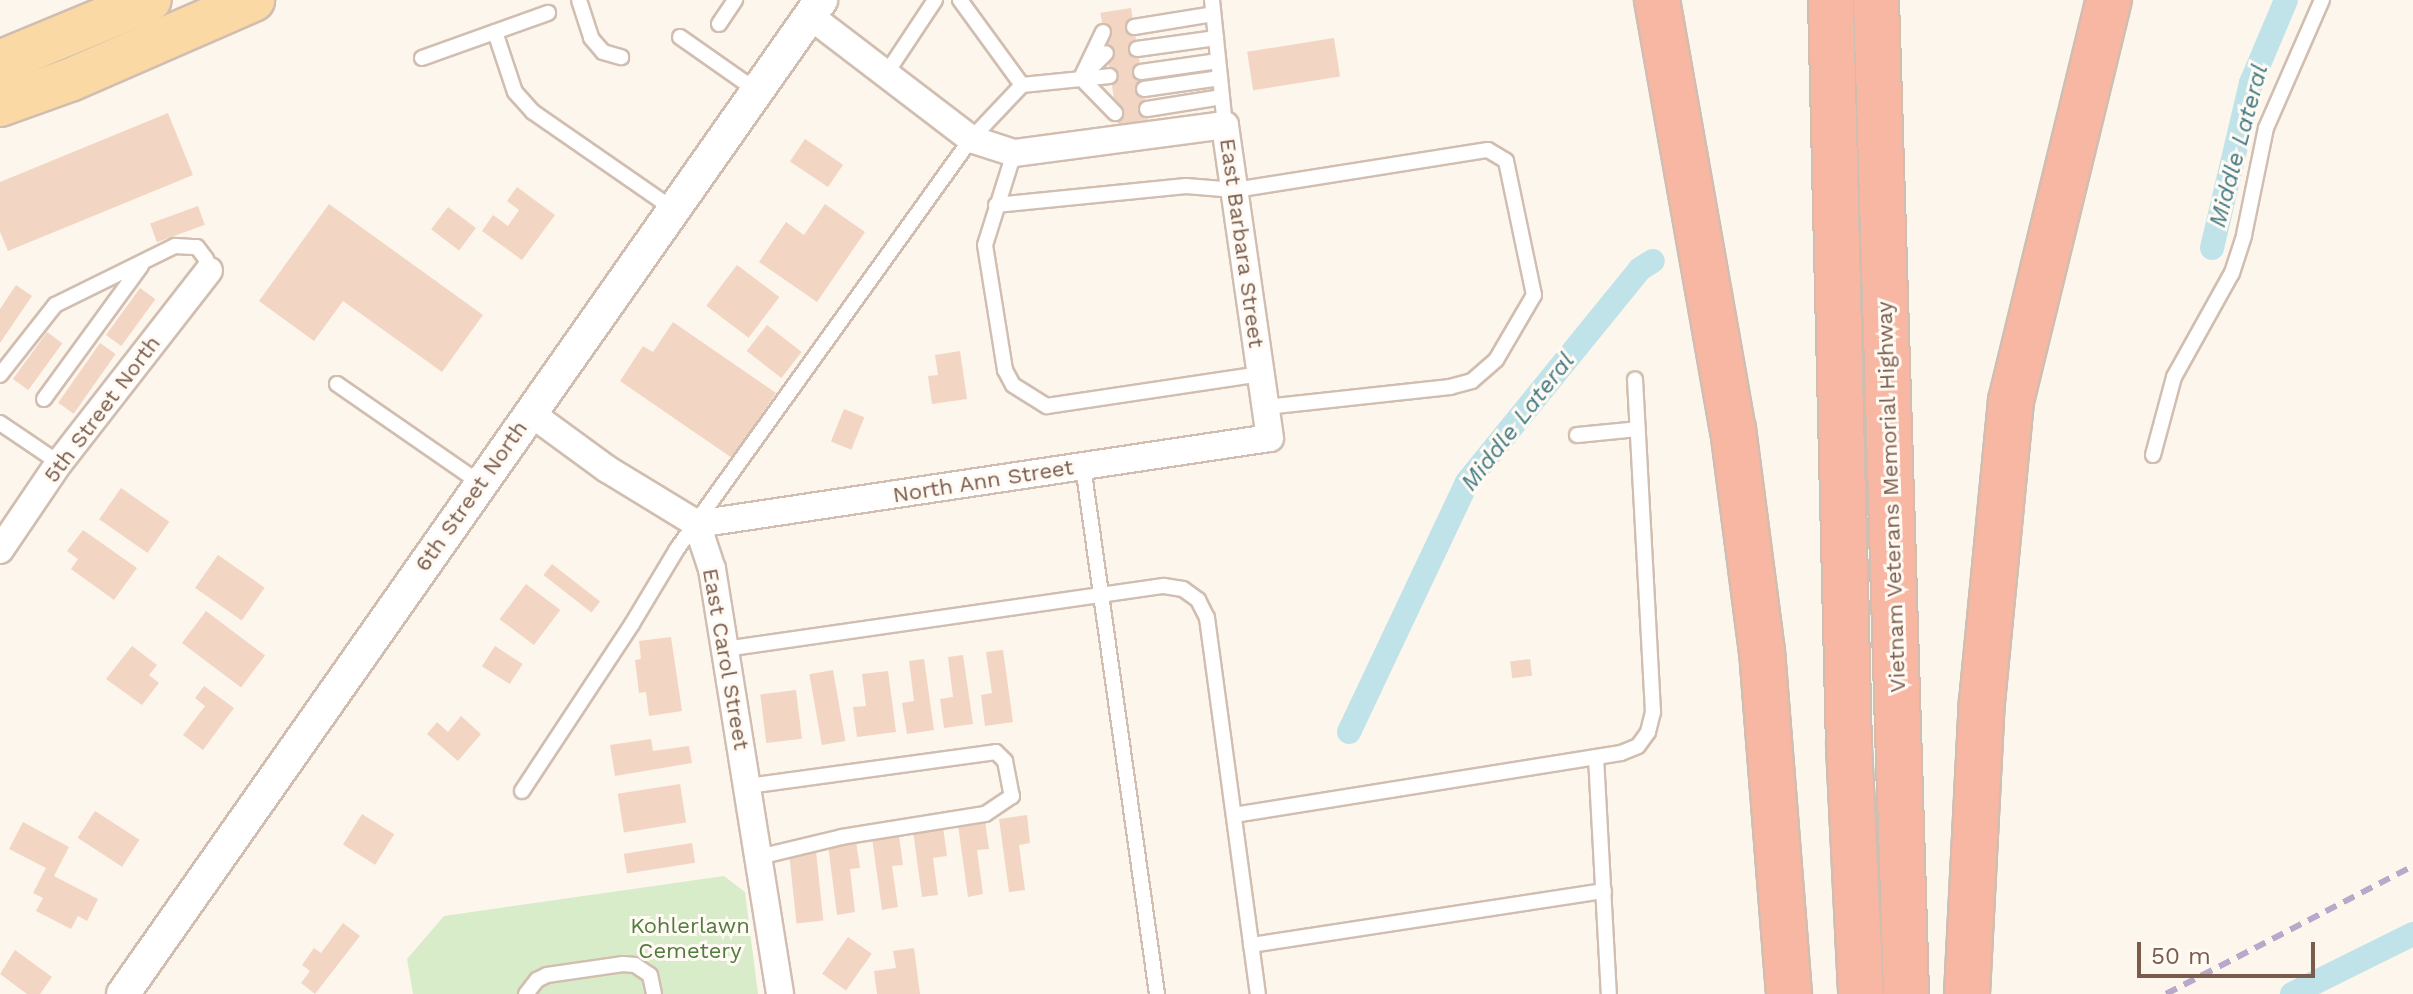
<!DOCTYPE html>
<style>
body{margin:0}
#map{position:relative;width:2413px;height:994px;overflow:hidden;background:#fdf6ec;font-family:"Work Sans",sans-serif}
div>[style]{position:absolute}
.green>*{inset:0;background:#d8ecc9}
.canal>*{height:24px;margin:-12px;padding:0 12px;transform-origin:12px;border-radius:12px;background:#bfe3e8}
.building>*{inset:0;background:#f3d5c3;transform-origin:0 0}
.roads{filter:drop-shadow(2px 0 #d1beb0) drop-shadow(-2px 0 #d1beb0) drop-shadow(0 2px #d1beb0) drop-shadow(0 -2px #d1beb0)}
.service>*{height:14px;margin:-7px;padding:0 7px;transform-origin:7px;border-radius:7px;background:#fff}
.minor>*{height:26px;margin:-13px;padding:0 13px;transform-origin:13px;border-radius:13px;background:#fff}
.tertiary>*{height:32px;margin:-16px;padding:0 16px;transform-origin:16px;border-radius:16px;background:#fff}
.primary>*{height:42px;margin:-21px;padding:0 21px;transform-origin:21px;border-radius:21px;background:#fbd9a5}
.motorway>*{height:44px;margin:-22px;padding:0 22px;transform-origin:22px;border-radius:22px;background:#f7b7a3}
.rail>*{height:6px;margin-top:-3px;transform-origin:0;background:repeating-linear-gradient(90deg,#b9a8c9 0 12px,transparent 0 20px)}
span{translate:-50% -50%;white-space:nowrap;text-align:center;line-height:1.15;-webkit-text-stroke:6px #fffaf3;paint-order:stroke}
.street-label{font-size:22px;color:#7a5c4d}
.park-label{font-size:22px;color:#537a41}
.water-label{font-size:24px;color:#437c86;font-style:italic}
.scale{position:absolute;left:2137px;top:942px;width:178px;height:36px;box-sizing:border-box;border:4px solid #7a5c4d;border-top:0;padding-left:10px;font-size:24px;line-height:28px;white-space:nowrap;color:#7a5c4d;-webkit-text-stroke:6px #fffaf3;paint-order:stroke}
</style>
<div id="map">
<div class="green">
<div style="clip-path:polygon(724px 876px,745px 892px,758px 994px,413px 994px,407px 959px,444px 916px)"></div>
</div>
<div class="canal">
<div style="left:2212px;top:248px;width:170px;rotate:-76.7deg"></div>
<div style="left:2251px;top:83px;width:90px;rotate:-67.1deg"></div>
<div style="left:1349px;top:732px;width:276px;rotate:-64.7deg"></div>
<div style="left:1467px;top:482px;width:274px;rotate:-50.9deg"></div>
<div style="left:1640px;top:269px;width:15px;rotate:-32deg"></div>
<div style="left:2292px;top:994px;width:135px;rotate:-26.4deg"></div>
</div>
<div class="building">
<div style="left:1131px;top:8px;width:113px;height:31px;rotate:81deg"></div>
<div style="left:1334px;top:38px;width:39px;height:88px;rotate:81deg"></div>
<div style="clip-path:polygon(168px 113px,193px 175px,8px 251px,0 232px,0 182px)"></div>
<div style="left:805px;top:139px;width:46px;height:27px;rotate:34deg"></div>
<div style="clip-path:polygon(517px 187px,555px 215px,522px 260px,482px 231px,493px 215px,508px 226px,519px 210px,507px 201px)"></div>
<div style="clip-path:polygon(329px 204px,483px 315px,442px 372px,343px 301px,314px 341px,259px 301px)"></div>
<div style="clip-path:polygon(825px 204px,865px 232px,817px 302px,759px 262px,786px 222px,804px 235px)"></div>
<div style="left:198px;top:206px;width:20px;height:51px;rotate:70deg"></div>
<div style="left:448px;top:207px;width:35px;height:28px;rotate:37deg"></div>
<div style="left:737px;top:265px;width:53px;height:51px;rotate:37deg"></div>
<div style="clip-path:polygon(16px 285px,32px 296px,0 343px,0 309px)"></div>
<div style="left:140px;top:288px;width:19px;height:58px;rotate:36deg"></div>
<div style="clip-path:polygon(673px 322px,776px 393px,732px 458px,620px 381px,643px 346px,653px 352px)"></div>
<div style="left:767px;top:325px;width:44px;height:33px;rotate:38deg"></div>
<div style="left:47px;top:332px;width:19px;height:58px;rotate:36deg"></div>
<div style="left:100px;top:343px;width:19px;height:73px;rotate:35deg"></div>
<div style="clip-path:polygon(960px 351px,967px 399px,932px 404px,928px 376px,938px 375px,935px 355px)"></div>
<div style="left:844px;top:409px;width:22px;height:35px;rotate:22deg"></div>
<div style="left:121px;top:488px;width:59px;height:38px;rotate:35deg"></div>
<div style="clip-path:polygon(83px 530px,137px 568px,114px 600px,71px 569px,78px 559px,67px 551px)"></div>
<div style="left:218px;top:555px;width:57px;height:40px;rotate:35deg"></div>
<div style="left:552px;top:564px;width:61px;height:14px;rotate:38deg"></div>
<div style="left:526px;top:584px;width:43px;height:44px;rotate:37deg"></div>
<div style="left:206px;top:611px;width:74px;height:40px;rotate:37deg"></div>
<div style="clip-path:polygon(671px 637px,682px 711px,649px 716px,646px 692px,639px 693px,635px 660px,641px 659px,639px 641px)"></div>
<div style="clip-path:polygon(132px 646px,157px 665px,149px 675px,159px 683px,142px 705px,106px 679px)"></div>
<div style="left:495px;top:646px;width:33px;height:24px;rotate:33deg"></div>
<div style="clip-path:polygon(1003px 650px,1013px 722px,985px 726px,981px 695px,992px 693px,986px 652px)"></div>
<div style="clip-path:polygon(963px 655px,973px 724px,944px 728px,940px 699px,953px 697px,948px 657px)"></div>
<div style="clip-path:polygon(924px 659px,934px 730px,907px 734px,902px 703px,914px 701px,909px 661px)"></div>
<div style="left:1530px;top:659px;width:17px;height:20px;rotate:83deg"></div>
<div style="left:833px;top:670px;width:72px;height:24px;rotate:80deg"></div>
<div style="clip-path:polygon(888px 671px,896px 732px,857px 737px,853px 707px,866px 706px,862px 674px)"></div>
<div style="clip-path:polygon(204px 686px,234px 708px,203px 750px,183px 735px,205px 706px,195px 698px)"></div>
<div style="left:796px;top:690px;width:49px;height:36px;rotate:83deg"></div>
<div style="clip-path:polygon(461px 716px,481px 734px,458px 761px,427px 734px,437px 722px,448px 732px)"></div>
<div style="clip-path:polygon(651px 739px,653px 751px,689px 746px,692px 763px,615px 776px,610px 745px)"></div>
<div style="left:680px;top:784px;width:39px;height:63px;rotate:81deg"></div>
<div style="left:95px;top:811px;width:53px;height:32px;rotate:33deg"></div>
<div style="left:362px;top:814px;width:38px;height:36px;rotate:32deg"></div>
<div style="clip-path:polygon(1027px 815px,1030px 843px,1019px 845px,1025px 890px,1009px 892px,999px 819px)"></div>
<div style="clip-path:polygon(985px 821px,989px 849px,977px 850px,983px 894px,968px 897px,958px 825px)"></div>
<div style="clip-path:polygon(23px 822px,69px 847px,54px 876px,98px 899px,87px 921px,78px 916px,71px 929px,36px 911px,43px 898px,33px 893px,46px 868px,9px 849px)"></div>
<div style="clip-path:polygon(943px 827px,947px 856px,933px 858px,938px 895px,922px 897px,913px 831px)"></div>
<div style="clip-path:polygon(899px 835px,903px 865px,892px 866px,898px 907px,882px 910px,872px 838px)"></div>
<div style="clip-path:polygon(856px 841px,860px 868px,850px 869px,855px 912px,837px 915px,828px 845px)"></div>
<div style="left:692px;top:843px;width:20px;height:69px;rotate:81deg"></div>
<div style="left:816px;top:851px;width:70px;height:27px;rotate:84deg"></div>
<div style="clip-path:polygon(343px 923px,360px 936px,315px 994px,301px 983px,310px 971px,302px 965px,314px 948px,321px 953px)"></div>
<div style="left:848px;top:937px;width:29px;height:45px;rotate:35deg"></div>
<div style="clip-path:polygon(914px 948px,920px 994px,877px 994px,874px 971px,896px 968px,893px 951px)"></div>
<div style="clip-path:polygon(15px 950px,52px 977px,40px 994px,27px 994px,0 974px)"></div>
</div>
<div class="roads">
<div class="service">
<div style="left:579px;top:0;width:40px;rotate:72deg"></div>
<div style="left:591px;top:38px;width:18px;rotate:49deg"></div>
<div style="left:603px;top:52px;width:19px;rotate:16deg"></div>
<div style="left:960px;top:0;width:105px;rotate:53.9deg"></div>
<div style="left:1212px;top:0;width:126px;rotate:84.1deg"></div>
<div style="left:719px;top:24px;width:29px;rotate:-56deg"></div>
<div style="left:1134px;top:27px;width:80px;rotate:-9.3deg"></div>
<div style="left:495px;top:32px;width:63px;rotate:71.6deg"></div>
<div style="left:515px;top:92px;width:27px;rotate:48deg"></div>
<div style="left:533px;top:112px;width:170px;rotate:34.7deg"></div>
<div style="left:1103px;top:32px;width:51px;rotate:115.6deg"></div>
<div style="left:1081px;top:78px;width:35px;rotate:-45deg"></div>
<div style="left:680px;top:37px;width:94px;rotate:35deg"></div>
<div style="left:1137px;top:49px;width:80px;rotate:-7.9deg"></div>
<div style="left:422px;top:58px;width:134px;rotate:-19.7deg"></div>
<div style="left:1141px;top:72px;width:78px;rotate:-8.1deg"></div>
<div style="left:886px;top:74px;width:89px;rotate:-56.5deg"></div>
<div style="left:1081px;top:78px;width:49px;rotate:45.8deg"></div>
<div style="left:1144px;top:89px;width:77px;rotate:-8.2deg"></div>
<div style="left:1147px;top:109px;width:76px;rotate:-9.1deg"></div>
<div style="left:1014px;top:153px;width:96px;rotate:107.5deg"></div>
<div style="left:985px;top:245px;width:127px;rotate:80.9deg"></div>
<div style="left:1005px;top:370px;width:17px;rotate:62deg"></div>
<div style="left:1013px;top:385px;width:40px;rotate:32deg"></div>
<div style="left:1047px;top:406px;width:216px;rotate:-8.5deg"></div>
<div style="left:996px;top:205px;width:191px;rotate:-5.7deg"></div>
<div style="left:1186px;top:186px;width:49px;rotate:4.7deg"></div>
<div style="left:1235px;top:190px;width:256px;rotate:-9deg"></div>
<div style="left:1488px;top:150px;width:21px;rotate:31deg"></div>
<div style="left:1506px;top:161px;width:137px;rotate:78.2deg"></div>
<div style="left:1534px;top:295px;width:75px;rotate:120.3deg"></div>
<div style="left:1496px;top:360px;width:32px;rotate:139deg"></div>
<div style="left:1472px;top:381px;width:23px;rotate:165deg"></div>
<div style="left:1450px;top:387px;width:185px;rotate:173.8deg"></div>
<div style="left:0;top:375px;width:89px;rotate:-51.8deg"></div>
<div style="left:55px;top:305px;width:134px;rotate:-26.2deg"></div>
<div style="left:175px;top:246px;width:22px;rotate:3deg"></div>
<div style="left:197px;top:247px;width:15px;rotate:53deg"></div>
<div style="left:206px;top:259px;width:11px;rotate:75deg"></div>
<div style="left:337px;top:384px;width:174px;rotate:34.7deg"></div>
<div style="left:44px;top:399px;width:165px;rotate:-53.9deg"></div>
<div style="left:0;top:423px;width:71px;rotate:34.1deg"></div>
<div style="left:1577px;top:435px;width:61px;rotate:-5.6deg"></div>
<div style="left:2153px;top:455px;width:81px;rotate:-74.9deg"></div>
<div style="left:2174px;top:377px;width:119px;rotate:-60.9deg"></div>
<div style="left:2232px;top:273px;width:40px;rotate:-72deg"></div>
<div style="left:2244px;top:235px;width:109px;rotate:-78.4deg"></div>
<div style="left:2266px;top:128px;width:140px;rotate:-66.4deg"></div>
<div style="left:1083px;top:466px;width:533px;rotate:82.02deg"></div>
<div style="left:725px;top:649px;width:443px;rotate:-8.2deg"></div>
<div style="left:1164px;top:586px;width:19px;rotate:9deg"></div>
<div style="left:1183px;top:589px;width:19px;rotate:36deg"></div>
<div style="left:1198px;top:600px;width:20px;rotate:63deg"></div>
<div style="left:1207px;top:618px;width:379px;rotate:82.3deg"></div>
<div style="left:1596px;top:757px;width:237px;rotate:86.9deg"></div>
<div style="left:748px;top:786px;width:250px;rotate:-7.8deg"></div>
<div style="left:996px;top:752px;width:13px;rotate:45deg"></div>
<div style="left:1005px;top:761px;width:36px;rotate:79deg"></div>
<div style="left:1012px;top:796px;width:32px;rotate:146deg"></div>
<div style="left:985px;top:814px;width:145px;rotate:170.9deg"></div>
<div style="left:842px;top:837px;width:85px;rotate:166.5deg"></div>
<div style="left:522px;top:791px;width:200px;rotate:-56.6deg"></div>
<div style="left:632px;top:624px;width:87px;rotate:-59deg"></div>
<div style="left:677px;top:549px;width:505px;rotate:-54.36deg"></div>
<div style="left:971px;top:139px;width:74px;rotate:-46.6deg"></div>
<div style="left:1022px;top:85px;width:88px;rotate:-5.8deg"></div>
<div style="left:1234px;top:815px;width:392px;rotate:-9.1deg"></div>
<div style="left:1621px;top:753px;width:18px;rotate:-22deg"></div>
<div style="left:1638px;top:746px;width:17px;rotate:-54deg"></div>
<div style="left:1648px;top:732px;width:21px;rotate:-76deg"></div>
<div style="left:1653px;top:712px;width:333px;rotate:-93.1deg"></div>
<div style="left:1251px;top:945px;width:357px;rotate:-8.7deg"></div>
<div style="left:526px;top:994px;width:18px;rotate:-52deg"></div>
<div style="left:537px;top:980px;width:11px;rotate:-27deg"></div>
<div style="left:547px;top:975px;width:77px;rotate:-8.2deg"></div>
<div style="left:623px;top:964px;width:12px;rotate:5deg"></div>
<div style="left:635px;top:965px;width:18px;rotate:34deg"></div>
<div style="left:650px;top:975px;width:19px;rotate:78deg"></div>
</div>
<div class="minor">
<div style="left:529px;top:412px;width:97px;rotate:36.2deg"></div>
<div style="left:607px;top:469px;width:105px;rotate:31.4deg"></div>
<div style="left:697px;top:524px;width:47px;rotate:71.6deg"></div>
<div style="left:712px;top:569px;width:430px;rotate:80.9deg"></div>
<div style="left:697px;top:524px;width:579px;rotate:-8.54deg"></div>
<div style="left:1270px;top:438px;width:316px;rotate:-98.2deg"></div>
<div style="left:1225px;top:125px;width:213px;rotate:172.4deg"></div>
<div style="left:1014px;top:153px;width:45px;rotate:-162deg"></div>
<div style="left:971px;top:139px;width:203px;rotate:-142.6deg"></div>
<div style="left:0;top:550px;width:105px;rotate:-55.9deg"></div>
<div style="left:59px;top:463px;width:244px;rotate:-52.1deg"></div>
</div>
<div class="tertiary">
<div style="left:123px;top:994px;width:1215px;rotate:-54.92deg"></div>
</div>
<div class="primary">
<div style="left:0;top:62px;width:162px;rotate:-22.5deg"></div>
<div style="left:0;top:105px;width:74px;rotate:-19.7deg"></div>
<div style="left:70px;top:80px;width:200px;rotate:-23.6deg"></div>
</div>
<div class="motorway">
<div style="left:1657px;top:0;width:436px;rotate:80deg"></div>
<div style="left:1733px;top:429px;width:224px;rotate:82.6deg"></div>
<div style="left:1762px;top:651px;width:344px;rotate:85.5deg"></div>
<div style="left:1831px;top:0;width:746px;rotate:88.62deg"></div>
<div style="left:1849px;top:746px;width:248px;rotate:87.2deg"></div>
<div style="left:1876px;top:0;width:994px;rotate:88.27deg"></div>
<div style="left:1967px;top:994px;width:292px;rotate:-87.1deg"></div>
<div style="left:1982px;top:702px;width:302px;rotate:-84.5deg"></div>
<div style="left:2011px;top:401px;width:413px;rotate:-76.3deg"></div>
</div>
</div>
<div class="rail">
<div style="left:2166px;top:994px;width:278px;rotate:-27.4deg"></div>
</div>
<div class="street-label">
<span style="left:1242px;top:243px;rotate:82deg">East Barbara Street</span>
<span style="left:102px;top:409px;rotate:-53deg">5th Street North</span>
<span style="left:983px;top:481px;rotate:-9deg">North Ann Street</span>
<span style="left:471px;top:496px;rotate:-55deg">6th Street North</span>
<span style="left:1891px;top:497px;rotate:-92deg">Vietnam Veterans Memorial Highway</span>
<span style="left:726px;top:659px;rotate:80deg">East Carol Street</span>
</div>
<div class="park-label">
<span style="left:690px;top:938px">Kohlerlawn<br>Cemetery</span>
</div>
<div class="water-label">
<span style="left:2239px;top:146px;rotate:-75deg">Middle Lateral</span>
<span style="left:1518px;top:422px;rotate:-52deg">Middle Lateral</span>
</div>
<div class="scale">50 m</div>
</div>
